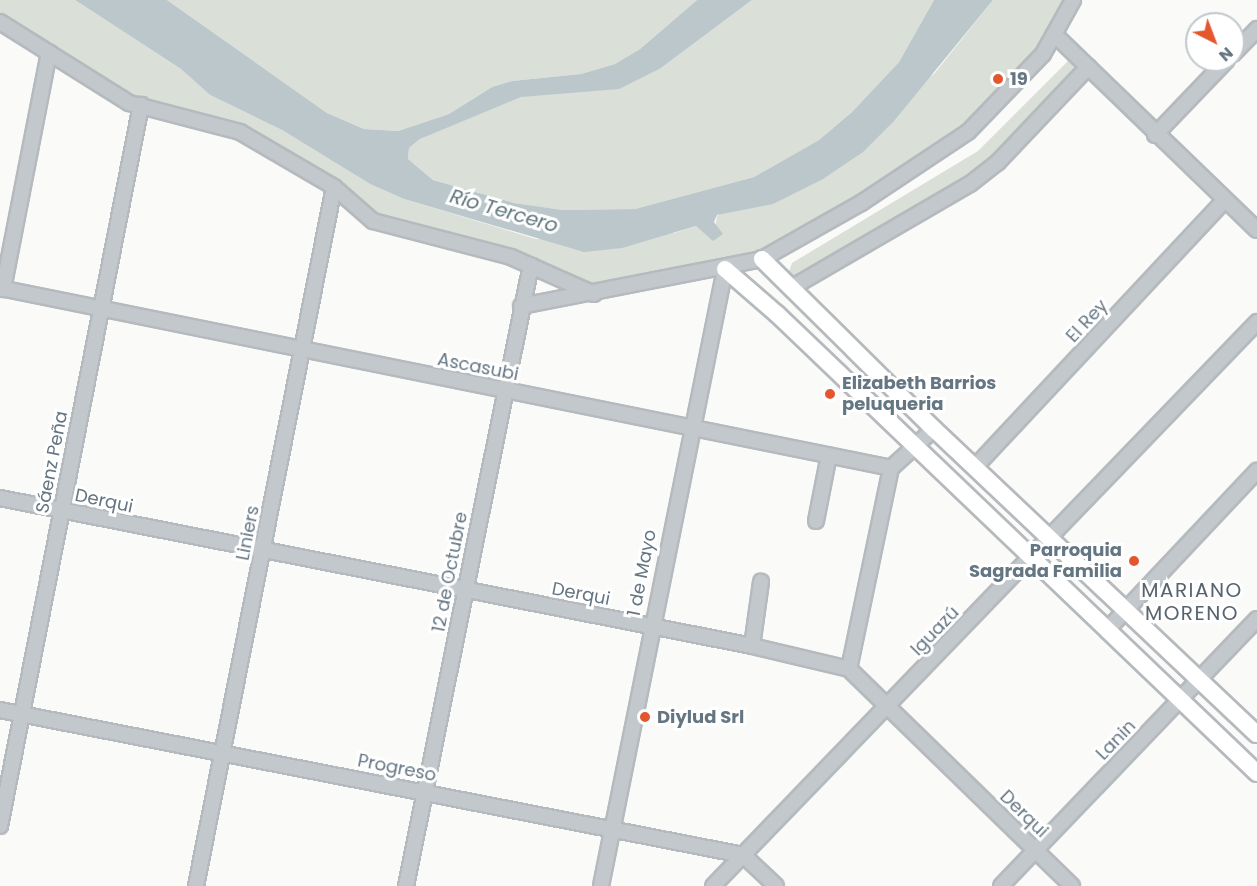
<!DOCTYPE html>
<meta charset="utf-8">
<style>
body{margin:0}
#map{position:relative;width:1257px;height:886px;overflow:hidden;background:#fafaf8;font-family:Poppins,sans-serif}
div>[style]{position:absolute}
.green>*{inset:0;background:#dadfd7}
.water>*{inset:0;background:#bbc7cb}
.roads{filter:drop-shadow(2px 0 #b5babe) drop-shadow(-2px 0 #b5babe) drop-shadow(0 2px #b5babe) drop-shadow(0 -2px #b5babe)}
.minor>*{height:14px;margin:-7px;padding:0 7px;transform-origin:7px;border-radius:7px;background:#c3c8cc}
.major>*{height:16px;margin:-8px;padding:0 8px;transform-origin:8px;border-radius:8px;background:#fff}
.dots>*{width:16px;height:16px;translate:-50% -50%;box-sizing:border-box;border:3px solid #fff;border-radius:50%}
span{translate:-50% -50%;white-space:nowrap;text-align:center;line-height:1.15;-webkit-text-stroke:6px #fff;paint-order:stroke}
.poi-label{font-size:18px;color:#657683;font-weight:700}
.left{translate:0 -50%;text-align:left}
.right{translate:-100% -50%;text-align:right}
.street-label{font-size:18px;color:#657683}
.water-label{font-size:20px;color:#60757c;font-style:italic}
.neighbourhood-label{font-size:20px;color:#57646e;letter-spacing:1.5px}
.north{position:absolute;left:1185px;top:12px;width:60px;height:60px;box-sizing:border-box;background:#fff;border:2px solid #c1c8cd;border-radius:50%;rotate:138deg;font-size:16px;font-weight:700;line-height:24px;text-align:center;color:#657683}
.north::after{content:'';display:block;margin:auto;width:21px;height:27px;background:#e4572e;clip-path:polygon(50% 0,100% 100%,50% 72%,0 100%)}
</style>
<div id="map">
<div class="green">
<div style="clip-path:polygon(0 0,75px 0,181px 69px,210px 95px,282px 130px,370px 184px,404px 199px,536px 239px,674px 233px,696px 226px,713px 240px,717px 216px,934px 74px,993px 0,1065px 0,1039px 48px,967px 126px,858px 198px,759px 253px,596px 286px,507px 248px,377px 215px,337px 181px,245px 127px,129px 95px,0 14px)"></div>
<div style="clip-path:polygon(167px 0,697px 0,640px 49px,615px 64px,581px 74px,512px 81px,492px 87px,449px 114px,398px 131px,364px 129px,327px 113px)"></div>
<div style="clip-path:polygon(752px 0,934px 0,899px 62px,852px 112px,819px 140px,754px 177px,635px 209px,563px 210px,514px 203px,433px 180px,408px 159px,409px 148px,420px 139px,492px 108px,521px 97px,661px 68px)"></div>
<div style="clip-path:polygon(1068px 61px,1075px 65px,1073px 74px,987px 162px,931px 200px,796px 277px,788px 274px,792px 263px,978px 151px)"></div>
</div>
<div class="water">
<div style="clip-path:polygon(75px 0,167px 0,327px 113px,364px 129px,398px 131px,449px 114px,492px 87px,512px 81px,581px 74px,615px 64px,640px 49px,697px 0,752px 0,661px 68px,619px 89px,521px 97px,420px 139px,409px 148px,408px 159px,433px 180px,514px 203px,563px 210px,635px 209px,754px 177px,819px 140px,852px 112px,899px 62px,934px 0,993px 0,894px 121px,863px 152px,823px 179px,773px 204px,717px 215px,714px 222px,723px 234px,713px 241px,696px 226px,622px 248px,584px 252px,404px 199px,370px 184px,282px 130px,210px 95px,181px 69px)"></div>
</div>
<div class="roads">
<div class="minor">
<div style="left:0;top:22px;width:152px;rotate:32.1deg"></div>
<div style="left:129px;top:103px;width:115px;rotate:14.6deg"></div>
<div style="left:240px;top:132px;width:109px;rotate:30.3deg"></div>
<div style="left:334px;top:187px;width:52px;rotate:41.1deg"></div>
<div style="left:373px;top:221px;width:143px;rotate:14.6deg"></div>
<div style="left:511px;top:257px;width:91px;rotate:24deg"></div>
<div style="left:1054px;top:34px;width:282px;rotate:44deg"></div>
<div style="left:1233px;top:54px;width:35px;rotate:-46deg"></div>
<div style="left:1155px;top:135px;width:104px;rotate:-46.2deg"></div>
<div style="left:0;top:288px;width:909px;rotate:11.42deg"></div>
<div style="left:891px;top:468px;width:58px;rotate:-42.2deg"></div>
<div style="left:791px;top:288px;width:207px;rotate:-30.2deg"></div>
<div style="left:970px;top:184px;width:36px;rotate:-38deg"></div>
<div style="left:998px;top:162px;width:131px;rotate:-46.5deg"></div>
<div style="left:3px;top:289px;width:241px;rotate:-79deg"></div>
<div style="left:521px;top:306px;width:246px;rotate:-11deg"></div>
<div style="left:762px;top:259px;width:114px;rotate:-29.5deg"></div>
<div style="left:861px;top:203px;width:128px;rotate:-33.6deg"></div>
<div style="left:968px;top:132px;width:108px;rotate:-46.1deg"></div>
<div style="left:1043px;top:54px;width:62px;rotate:-60.9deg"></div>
<div style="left:975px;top:467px;width:366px;rotate:-46.9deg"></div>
<div style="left:0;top:498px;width:766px;rotate:11.13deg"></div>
<div style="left:752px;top:646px;width:100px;rotate:13.3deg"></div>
<div style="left:849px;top:669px;width:311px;rotate:44.2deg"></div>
<div style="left:816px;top:521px;width:67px;rotate:-78.9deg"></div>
<div style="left:1107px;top:630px;width:219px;rotate:-46.7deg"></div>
<div style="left:752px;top:646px;width:65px;rotate:-82deg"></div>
<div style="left:849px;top:669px;width:205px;rotate:-78.2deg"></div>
<div style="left:0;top:710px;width:757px;rotate:11.04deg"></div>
<div style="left:743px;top:855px;width:45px;rotate:43.2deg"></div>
<div style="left:0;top:826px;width:735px;rotate:-78.93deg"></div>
<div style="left:196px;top:886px;width:712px;rotate:-78.83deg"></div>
<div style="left:406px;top:886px;width:633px;rotate:-78.62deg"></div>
<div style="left:601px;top:886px;width:629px;rotate:-78.64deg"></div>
<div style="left:713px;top:886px;width:784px;rotate:-46.03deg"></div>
<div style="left:1001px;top:886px;width:370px;rotate:-46.2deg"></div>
</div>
<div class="major">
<div style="left:762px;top:259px;width:242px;rotate:44.7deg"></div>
<div style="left:934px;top:429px;width:444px;rotate:43.4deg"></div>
<div style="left:725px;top:269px;width:69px;rotate:40.9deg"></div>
<div style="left:777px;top:314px;width:664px;rotate:43.72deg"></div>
</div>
</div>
<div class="dots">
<div style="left:998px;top:79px;background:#e4572e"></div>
<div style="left:830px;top:394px;background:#e4572e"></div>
<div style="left:1134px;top:561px;background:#e4572e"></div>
<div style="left:645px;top:717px;background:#e4572e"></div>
</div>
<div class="poi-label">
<span class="left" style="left:1010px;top:79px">19</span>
<span class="left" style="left:842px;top:394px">Elizabeth Barrios<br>peluqueria</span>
<span class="right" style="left:1122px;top:561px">Parroquia<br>Sagrada Familia</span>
<span class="left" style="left:657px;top:717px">Diylud Srl</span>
</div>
<div class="street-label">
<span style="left:1087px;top:321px;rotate:-47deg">El Rey</span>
<span style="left:478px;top:367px;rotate:11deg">Ascasubi</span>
<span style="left:52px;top:462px;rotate:-79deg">Sáenz Peña</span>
<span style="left:104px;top:501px;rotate:12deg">Derqui</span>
<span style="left:248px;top:533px;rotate:-79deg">Liniers</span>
<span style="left:450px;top:572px;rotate:-79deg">12 de Octubre</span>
<span style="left:642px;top:573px;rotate:-79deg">1 de Mayo</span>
<span style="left:581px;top:594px;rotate:11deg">Derqui</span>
<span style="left:935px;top:631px;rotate:-46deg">Iguazú</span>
<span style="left:1116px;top:740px;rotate:-46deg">Lanin</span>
<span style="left:397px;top:768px;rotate:11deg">Progreso</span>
<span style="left:1024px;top:814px;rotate:44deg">Derqui</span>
</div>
<div class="water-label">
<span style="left:504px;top:211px;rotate:16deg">Río Tercero</span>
</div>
<div class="neighbourhood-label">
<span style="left:1192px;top:602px">MARIANO<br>MORENO</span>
</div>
<div class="north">N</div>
</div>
